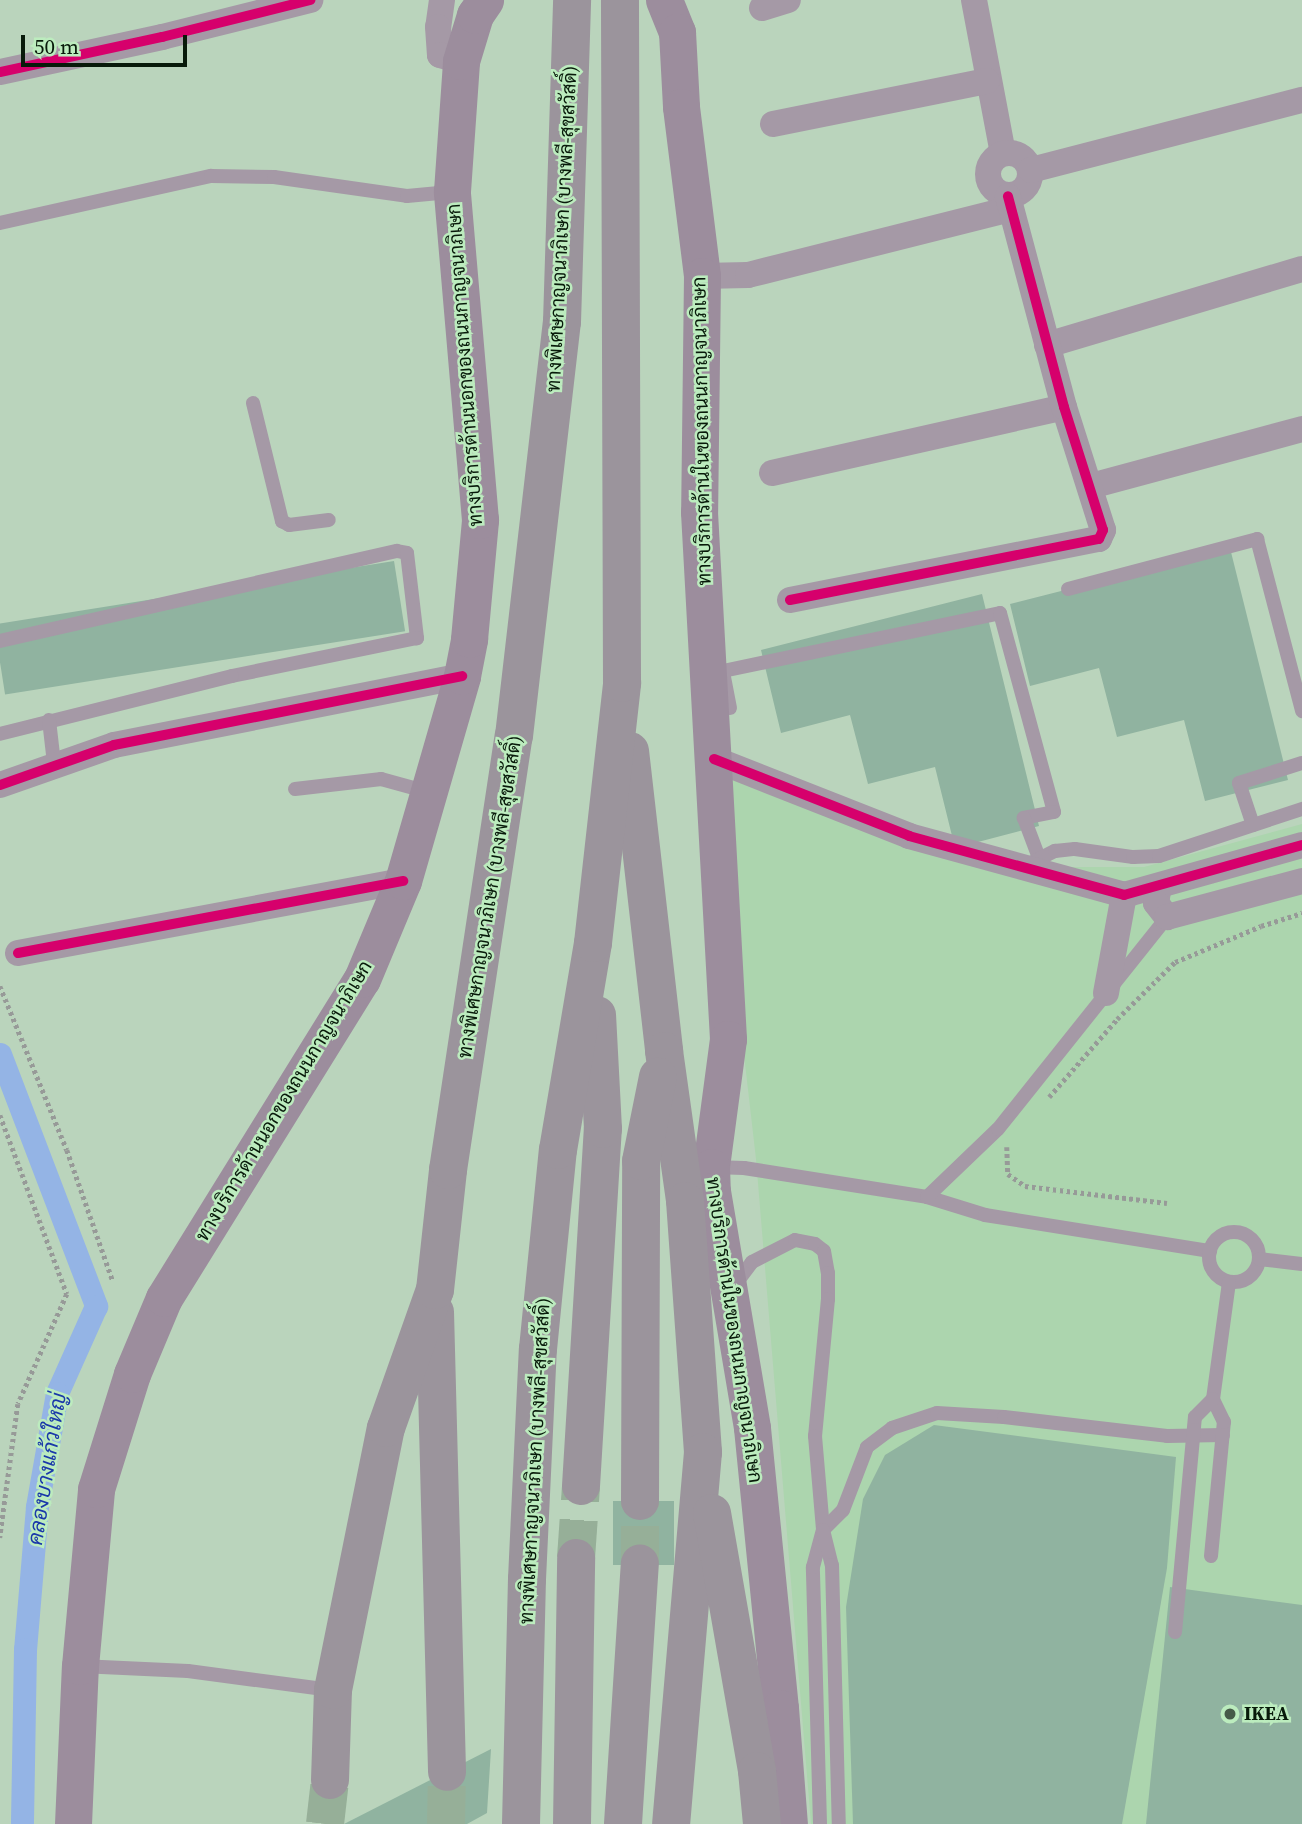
<!DOCTYPE html>
<meta charset="utf-8">
<style>
body{margin:0}
#map{position:relative;width:1302px;height:1824px;overflow:hidden;background:#bad4bc;font-family:"Source Serif 4",Sarabun,serif}
div>[style]{position:absolute}
.built>*{inset:0;background:#acd5ae}
.canal>*{height:23px;margin:-11.5px;padding:0 11.5px;transform-origin:11.5px;border-radius:11.5px;background:#94b4e5}
.building>*{inset:0;background:#90b3a0;transform-origin:0 0}
.highway-tunnel>*{height:38px;margin-top:-19px;transform-origin:0;background:repeating-linear-gradient(90deg,#96af98 0 38px,transparent 0 57px)}
.path>*{height:4.5px;margin-top:-2.25px;transform-origin:0;background:repeating-linear-gradient(90deg,#979a98 0 3.5px,transparent 0 7px)}
.lane>*{height:14px;margin:-7px;padding:0 7px;transform-origin:7px;border-radius:7px;background:#a599a6}
.lane>.ring{margin:-7px;padding:0;box-sizing:content-box;background:none;border:14px solid #a599a6;border-radius:50%}
.street>*{height:26px;margin:-13px;padding:0 13px;transform-origin:13px;border-radius:13px;background:#a599a6}
.street>.ring{margin:-13px;padding:0;box-sizing:content-box;background:none;border:26px solid #a599a6;border-radius:50%}
.secondary>*{height:37px;margin:-18.5px;padding:0 18.5px;transform-origin:18.5px;border-radius:18.5px;background:#9c8d9d}
.highway>*{height:38px;margin:-19px;padding:0 19px;transform-origin:19px;border-radius:19px;background:#9b949c}
.cycleway>*{height:10px;margin:-5px;padding:0 5px;transform-origin:5px;border-radius:5px;background:#d6006c}
.dots>*{width:19px;height:19px;translate:-50% -50%;box-sizing:border-box;border:4px solid #bcecbe;border-radius:50%}
span{translate:-50% -50%;white-space:nowrap;text-align:center;line-height:1.15;-webkit-text-stroke:5px #bcecbe;paint-order:stroke}
.street-label{font-size:19px;color:#081a0a}
.poi-label{font-size:19px;color:#081a0a;font-weight:700}
.left{translate:0 -50%;text-align:left}
.water-label{font-size:21px;color:#1a38aa;font-style:italic}
.scale{position:absolute;left:21px;top:35px;width:166px;height:32px;box-sizing:border-box;border:4px solid #081a0a;border-top:0;padding-left:9px;font-size:21px;line-height:24px;white-space:nowrap;color:#081a0a;-webkit-text-stroke:5px #bcecbe;paint-order:stroke}
</style>
<div id="map">
<div class="built">
<div style="clip-path:polygon(709px 751px,1010px 867px,1144px 867px,1302px 824px,1302px 1824px,811px 1824px,756px 1159px)"></div>
</div>
<div class="canal">
<div style="left:0;top:1054px;width:270px;rotate:69.1deg"></div>
<div style="left:96px;top:1306px;width:95px;rotate:114.1deg"></div>
<div style="left:57px;top:1393px;width:116px;rotate:100deg"></div>
<div style="left:37px;top:1507px;width:143px;rotate:94.8deg"></div>
<div style="left:25px;top:1649px;width:175px;rotate:91deg"></div>
</div>
<div class="building">
<div style="clip-path:polygon(1230px 548px,1288px 780px,1205px 801px,1184px 720px,1117px 737px,1099px 668px,1030px 686px,1010px 604px)"></div>
<div style="left:394px;top:561px;width:71px;height:405px;rotate:81deg"></div>
<div style="clip-path:polygon(982px 594px,1039px 826px,955px 848px,935px 767px,868px 784px,850px 715px,781px 733px,761px 650px)"></div>
<div style="clip-path:polygon(934px 1425px,1176px 1457px,1167px 1568px,1122px 1824px,853px 1824px,846px 1607px,863px 1499px,885px 1455px)"></div>
<div style="left:613px;top:1501px;width:61px;height:64px"></div>
<div style="clip-path:polygon(1170px 1587px,1302px 1605px,1302px 1824px,1146px 1824px)"></div>
<div style="clip-path:polygon(491px 1749px,487px 1813px,467px 1824px,344px 1824px)"></div>
</div>
<div class="highway-tunnel">
<div style="left:576px;top:1558px;width:72px;rotate:-86deg"></div>
<div style="left:640px;top:1564px;width:63px;rotate:-90deg"></div>
<div style="left:325px;top:1824px;width:44px;rotate:-83.5deg"></div>
<div style="left:446px;top:1824px;width:52px;rotate:-88.9deg"></div>
</div>
<div class="path">
<div style="left:0;top:986px;width:177px;rotate:67.8deg"></div>
<div style="left:67px;top:1150px;width:139px;rotate:70.7deg"></div>
<div style="left:1049px;top:1097px;width:103px;rotate:-48.9deg"></div>
<div style="left:1117px;top:1019px;width:81px;rotate:-44.5deg"></div>
<div style="left:1175px;top:962px;width:93px;rotate:-22.7deg"></div>
<div style="left:1261px;top:926px;width:43px;rotate:-17.6deg"></div>
<div style="left:0;top:1115px;width:191px;rotate:69.5deg"></div>
<div style="left:67px;top:1294px;width:120px;rotate:114deg"></div>
<div style="left:18px;top:1404px;width:135px;rotate:97.7deg"></div>
<div style="left:1007px;top:1147px;width:27px;rotate:88deg"></div>
<div style="left:1008px;top:1174px;width:21px;rotate:35deg"></div>
<div style="left:1025px;top:1186px;width:143px;rotate:6.8deg"></div>
</div>
<div class="lane">
<div style="left:0;top:223px;width:216px;rotate:-12.6deg"></div>
<div style="left:211px;top:176px;width:63px;rotate:0.9deg"></div>
<div style="left:274px;top:177px;width:134px;rotate:8.1deg"></div>
<div style="left:407px;top:196px;width:43px;rotate:-5.3deg"></div>
<div style="left:253px;top:403px;width:122px;rotate:76.2deg"></div>
<div style="left:282px;top:521px;width:8px;rotate:30deg"></div>
<div style="left:289px;top:525px;width:40px;rotate:-7.1deg"></div>
<div style="left:1068px;top:589px;width:196px;rotate:-14.8deg"></div>
<div style="left:1257px;top:539px;width:178px;rotate:75.3deg"></div>
<div style="left:0;top:641px;width:407px;rotate:-12.8deg"></div>
<div style="left:397px;top:551px;width:10px;rotate:11deg"></div>
<div style="left:407px;top:553px;width:86px;rotate:83.3deg"></div>
<div style="left:417px;top:638px;width:189px;rotate:168.4deg"></div>
<div style="left:232px;top:676px;width:239px;rotate:166deg"></div>
<div style="left:730px;top:708px;width:38px;rotate:-101deg"></div>
<div style="left:723px;top:671px;width:283px;rotate:-11.8deg"></div>
<div style="left:1000px;top:613px;width:206px;rotate:74.8deg"></div>
<div style="left:1054px;top:812px;width:31px;rotate:169deg"></div>
<div style="left:1024px;top:818px;width:43px;rotate:69.4deg"></div>
<div style="left:49px;top:720px;width:43px;rotate:83.4deg"></div>
<div style="left:295px;top:789px;width:87px;rotate:-6.6deg"></div>
<div style="left:381px;top:779px;width:49px;rotate:15.5deg"></div>
<div style="left:1253px;top:825px;width:44px;rotate:-108.4deg"></div>
<div style="left:1239px;top:783px;width:66px;rotate:-17.6deg"></div>
<div style="left:1031px;top:863px;width:27px;rotate:-27deg"></div>
<div style="left:1055px;top:851px;width:20px;rotate:-6deg"></div>
<div style="left:1075px;top:849px;width:59px;rotate:7.9deg"></div>
<div style="left:1133px;top:857px;width:26px;rotate:-2deg"></div>
<div style="left:1159px;top:856px;width:151px;rotate:-18.2deg"></div>
<div style="left:712px;top:1167px;width:32px;rotate:2deg"></div>
<div style="left:744px;top:1168px;width:185px;rotate:9deg"></div>
<div style="left:927px;top:1197px;width:61px;rotate:17.2deg"></div>
<div style="left:985px;top:1215px;width:228px;rotate:9.1deg"></div>
<div style="left:927px;top:1197px;width:98px;rotate:-43.8deg"></div>
<div style="left:998px;top:1129px;width:271px;rotate:-51.4deg"></div>
<div class="ring" style="left:1209px;top:1232px;width:36px;height:36px"></div>
<div style="left:1259px;top:1259px;width:43px;rotate:6.6deg"></div>
<div style="left:734px;top:1286px;width:30px;rotate:-53deg"></div>
<div style="left:752px;top:1262px;width:48px;rotate:-27.1deg"></div>
<div style="left:795px;top:1240px;width:20px;rotate:11deg"></div>
<div style="left:815px;top:1244px;width:11px;rotate:38deg"></div>
<div style="left:824px;top:1251px;width:22px;rotate:80deg"></div>
<div style="left:828px;top:1273px;width:26px;rotate:90deg"></div>
<div style="left:828px;top:1299px;width:138px;rotate:95.4deg"></div>
<div style="left:815px;top:1436px;width:94px;rotate:85.1deg"></div>
<div style="left:823px;top:1530px;width:28px;rotate:-45deg"></div>
<div style="left:843px;top:1510px;width:67px;rotate:-69.1deg"></div>
<div style="left:867px;top:1447px;width:31px;rotate:-37deg"></div>
<div style="left:892px;top:1428px;width:47px;rotate:-18.4deg"></div>
<div style="left:937px;top:1413px;width:67px;rotate:3.4deg"></div>
<div style="left:1004px;top:1417px;width:164px;rotate:6.6deg"></div>
<div style="left:1167px;top:1436px;width:56px;rotate:-1deg"></div>
<div style="left:1211px;top:1556px;width:135px;rotate:-84.5deg"></div>
<div style="left:1224px;top:1422px;width:25px;rotate:-116deg"></div>
<div style="left:1213px;top:1399px;width:118px;rotate:-82.2deg"></div>
<div style="left:1175px;top:1632px;width:216px;rotate:-84.7deg"></div>
<div style="left:1195px;top:1417px;width:25px;rotate:-45deg"></div>
<div style="left:80px;top:1666px;width:108px;rotate:2.7deg"></div>
<div style="left:188px;top:1671px;width:144px;rotate:7.6deg"></div>
<div style="left:820px;top:1824px;width:257px;rotate:-91.6deg"></div>
<div style="left:813px;top:1567px;width:38px;rotate:-75deg"></div>
<div style="left:823px;top:1530px;width:36px;rotate:76deg"></div>
<div style="left:832px;top:1565px;width:259px;rotate:88.5deg"></div>
</div>
<div class="street">
<div style="left:442px;top:0;width:27px;rotate:98deg"></div>
<div style="left:438px;top:27px;width:28px;rotate:86deg"></div>
<div style="left:440px;top:55px;width:22px;rotate:16deg"></div>
<div style="left:974px;top:0;width:156px;rotate:79.3deg"></div>
<div style="left:762px;top:8px;width:27px;rotate:-17deg"></div>
<div style="left:0;top:72px;width:166px;rotate:-12.2deg"></div>
<div style="left:162px;top:37px;width:153px;rotate:-14deg"></div>
<div style="left:773px;top:124px;width:218px;rotate:-11.4deg"></div>
<div class="ring" style="left:988px;top:153px;width:16px;height:16px"></div>
<div style="left:1031px;top:170px;width:280px;rotate:-14.5deg"></div>
<div style="left:702px;top:276px;width:46px;rotate:-1.2deg"></div>
<div style="left:748px;top:275px;width:270px;rotate:-14.1deg"></div>
<div style="left:1047px;top:345px;width:266px;rotate:-16.6deg"></div>
<div style="left:772px;top:473px;width:299px;rotate:-12.7deg"></div>
<div style="left:1091px;top:486px;width:219px;rotate:-15.1deg"></div>
<div style="left:790px;top:600px;width:315px;rotate:-11.2deg"></div>
<div style="left:1099px;top:539px;width:10px;rotate:-66deg"></div>
<div style="left:1103px;top:530px;width:129px;rotate:-107.6deg"></div>
<div style="left:1064px;top:407px;width:218px;rotate:-104.9deg"></div>
<div style="left:714px;top:759px;width:210px;rotate:21.5deg"></div>
<div style="left:909px;top:836px;width:223px;rotate:15.3deg"></div>
<div style="left:1124px;top:895px;width:185px;rotate:-15.7deg"></div>
<div style="left:0;top:785px;width:121px;rotate:-19.3deg"></div>
<div style="left:114px;top:745px;width:355px;rotate:-11.2deg"></div>
<div style="left:1159px;top:886px;width:17px;rotate:100deg"></div>
<div style="left:1156px;top:903px;width:18px;rotate:52deg"></div>
<div style="left:1167px;top:917px;width:140px;rotate:-14.9deg"></div>
<div style="left:18px;top:953px;width:392px;rotate:-10.6deg"></div>
<div style="left:1106px;top:993px;width:100px;rotate:-79.6deg"></div>
</div>
<div class="secondary">
<div style="left:664px;top:0;width:35px;rotate:68deg"></div>
<div style="left:677px;top:32px;width:75px;rotate:86.9deg"></div>
<div style="left:681px;top:107px;width:170px;rotate:82.9deg"></div>
<div style="left:702px;top:276px;width:236px;rotate:90.7deg"></div>
<div style="left:699px;top:512px;width:528px;rotate:86.85deg"></div>
<div style="left:728px;top:1039px;width:129px;rotate:97.6deg"></div>
<div style="left:711px;top:1167px;width:24px;rotate:88deg"></div>
<div style="left:712px;top:1191px;width:240px;rotate:80.4deg"></div>
<div style="left:752px;top:1428px;width:281px;rotate:84.3deg"></div>
<div style="left:780px;top:1708px;width:116px;rotate:85.6deg"></div>
<div style="left:73px;top:1824px;width:158px;rotate:-87.5deg"></div>
<div style="left:80px;top:1666px;width:178px;rotate:-84.8deg"></div>
<div style="left:96px;top:1489px;width:121px;rotate:-72.6deg"></div>
<div style="left:132px;top:1374px;width:82px;rotate:-67.2deg"></div>
<div style="left:164px;top:1298px;width:375px;rotate:-58.2deg"></div>
<div style="left:362px;top:979px;width:106px;rotate:-67.3deg"></div>
<div style="left:403px;top:881px;width:213px;rotate:-73.9deg"></div>
<div style="left:462px;top:676px;width:38px;rotate:-79deg"></div>
<div style="left:469px;top:639px;width:120px;rotate:-84.7deg"></div>
<div style="left:480px;top:520px;width:330px;rotate:-94.9deg"></div>
<div style="left:452px;top:191px;width:130px;rotate:-86deg"></div>
<div style="left:461px;top:61px;width:48px;rotate:-73.1deg"></div>
<div style="left:475px;top:15px;width:18px;rotate:-56deg"></div>
</div>
<div class="highway">
<div style="left:630px;top:751px;width:302px;rotate:83.5deg"></div>
<div style="left:664px;top:1051px;width:151px;rotate:82deg"></div>
<div style="left:685px;top:1201px;width:252px;rotate:85.9deg"></div>
<div style="left:703px;top:1452px;width:373px;rotate:94.9deg"></div>
<div style="left:435px;top:1312px;width:460px;rotate:88.5deg"></div>
<div style="left:581px;top:1486px;width:358px;rotate:-86.5deg"></div>
<div style="left:603px;top:1129px;width:114px;rotate:-93deg"></div>
<div style="left:640px;top:1501px;width:340px;rotate:-89.8deg"></div>
<div style="left:641px;top:1161px;width:86px;rotate:-78.6deg"></div>
<div style="left:712px;top:1513px;width:262px;rotate:80.1deg"></div>
<div style="left:757px;top:1771px;width:53px;rotate:84.6deg"></div>
<div style="left:330px;top:1780px;width:90px;rotate:-88.1deg"></div>
<div style="left:333px;top:1690px;width:267px;rotate:-78.6deg"></div>
<div style="left:386px;top:1428px;width:146px;rotate:-70.5deg"></div>
<div style="left:435px;top:1290px;width:121px;rotate:-83.8deg"></div>
<div style="left:448px;top:1170px;width:439px;rotate:-81.4deg"></div>
<div style="left:514px;top:736px;width:417px;rotate:-83.4deg"></div>
<div style="left:562px;top:322px;width:322px;rotate:-88.2deg"></div>
<div style="left:521px;top:1824px;width:245px;rotate:-88.6deg"></div>
<div style="left:527px;top:1579px;width:230px;rotate:-87.3deg"></div>
<div style="left:538px;top:1349px;width:200px;rotate:-84.3deg"></div>
<div style="left:558px;top:1150px;width:210px;rotate:-80.4deg"></div>
<div style="left:593px;top:943px;width:262px;rotate:-83.6deg"></div>
<div style="left:622px;top:683px;width:683px;rotate:-90.17deg"></div>
<div style="left:572px;top:1824px;width:266px;rotate:-89.1deg"></div>
<div style="left:623px;top:1824px;width:261px;rotate:-86.3deg"></div>
</div>
<div class="cycleway">
<div style="left:0;top:72px;width:166px;rotate:-12.2deg"></div>
<div style="left:162px;top:37px;width:153px;rotate:-14deg"></div>
<div style="left:790px;top:600px;width:315px;rotate:-11.2deg"></div>
<div style="left:1099px;top:539px;width:10px;rotate:-66deg"></div>
<div style="left:1103px;top:530px;width:129px;rotate:-107.6deg"></div>
<div style="left:1064px;top:407px;width:218px;rotate:-104.9deg"></div>
<div style="left:714px;top:759px;width:210px;rotate:21.5deg"></div>
<div style="left:909px;top:836px;width:223px;rotate:15.3deg"></div>
<div style="left:1124px;top:895px;width:185px;rotate:-15.7deg"></div>
<div style="left:0;top:785px;width:121px;rotate:-19.3deg"></div>
<div style="left:114px;top:745px;width:355px;rotate:-11.2deg"></div>
<div style="left:18px;top:953px;width:392px;rotate:-10.6deg"></div>
</div>
<div class="dots">
<div style="left:1230px;top:1714px;background:#465b48"></div>
</div>
<div class="street-label">
<span style="left:562px;top:229px;rotate:-87deg">ทางพิเศษกาญจนาภิเษก (บางพลี-สุขสวัสดิ์)</span>
<span style="left:465px;top:365px;rotate:-94deg">ทางบริการด้านนอกของถนนกาญจนาภิเษก</span>
<span style="left:702px;top:431px;rotate:-91deg">ทางบริการด้านในของถนนกาญจนาภิเษก</span>
<span style="left:490px;top:897px;rotate:-81deg">ทางพิเศษกาญจนาภิเษก (บางพลี-สุขสวัสดิ์)</span>
<span style="left:284px;top:1101px;rotate:-59deg">ทางบริการด้านนอกของถนนกาญจนาภิเษก</span>
<span style="left:734px;top:1330px;rotate:82deg">ทางบริการด้านในของถนนกาญจนาภิเษก</span>
<span style="left:535px;top:1461px;rotate:-87deg">ทางพิเศษกาญจนาภิเษก (บางพลี-สุขสวัสดิ์)</span>
</div>
<div class="poi-label">
<span class="left" style="left:1244px;top:1714px">IKEA</span>
</div>
<div class="water-label">
<span style="left:47px;top:1469px;rotate:-81deg">คลองบางแก้วใหญ่</span>
</div>
<div class="scale">50 m</div>
</div>
